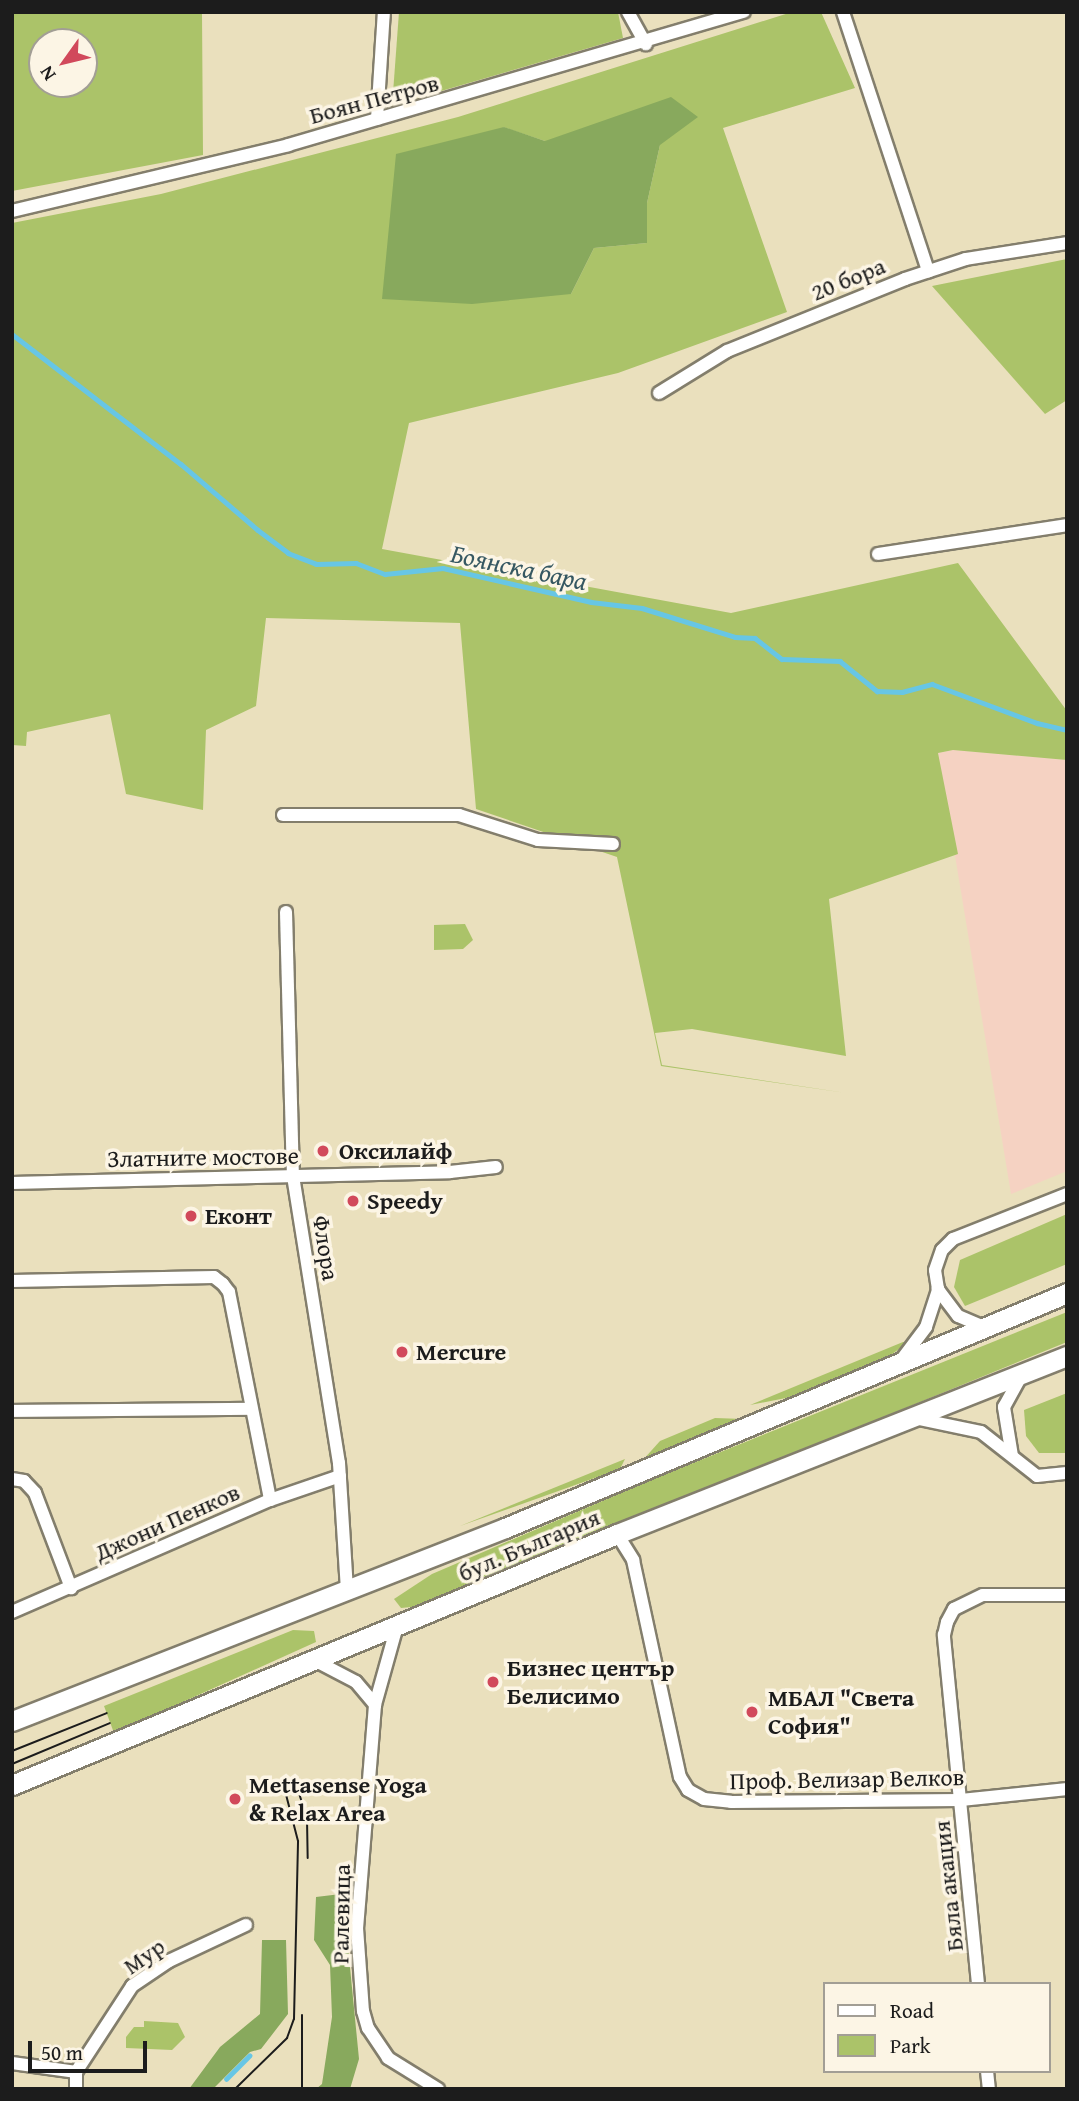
<!DOCTYPE html>
<meta charset="utf-8">
<style>
body{margin:0}
#map{position:relative;width:1079px;height:2101px;overflow:hidden;background:#eae0bd;font-family:"Gentium Book Plus",serif}
div>[style]{position:absolute}
.built>*{inset:0;background:#f5d2c2}
.green>*{inset:0;background:#abc369}
.forest>*{inset:0;background:#88a95d}
.stream>*{height:4.5px;margin:-2.25px;padding:0 2.25px;transform-origin:2.25px;border-radius:2.25px;background:#67c6e5}
.roads{filter:drop-shadow(2px 0 #837e6c) drop-shadow(-2px 0 #837e6c) drop-shadow(0 2px #837e6c) drop-shadow(0 -2px #837e6c)}
.street>*{height:12px;margin:-6px;padding:0 6px;transform-origin:6px;border-radius:6px;background:#fff}
.primary>*{height:19px;margin:-9.5px;padding:0 9.5px;transform-origin:9.5px;border-radius:9.5px;background:#fff}
.tram>*{height:2px;margin:-1px;padding:0 1px;transform-origin:1px;border-radius:1px;background:#1c1c1c}
.dots>*{width:19px;height:19px;translate:-50% -50%;box-sizing:border-box;border:4px solid #fcf5e5;border-radius:50%}
span{translate:-50% -50%;white-space:nowrap;text-align:center;line-height:1.15;-webkit-text-stroke:7px #fcf5e5;paint-order:stroke}
.street-label{font-size:24px;color:#1c1c1c}
.poi-label{font-size:24px;color:#1c1c1c;font-weight:700}
.left{translate:0 -50%;text-align:left}
.water-label{font-size:26px;color:#365862;font-style:italic}
.frame{position:absolute;inset:0;border:14px solid #1c1c1c;pointer-events:none}
.legend{position:absolute;left:823px;top:1982px;width:228px;height:91px;box-sizing:border-box;background:#fcf5e5;border:2px solid #a29e95;margin:0;padding:9px 12px;list-style:none;font-size:21px;color:#1c1c1c}
.legend li{display:flex;align-items:center;gap:14px;height:35px}
.legend b{width:35px;border:2px solid #a29e95}
.north{position:absolute;left:28px;top:28px;width:70px;height:70px;box-sizing:border-box;background:#fcf5e5;border:2px solid #a29e95;border-radius:50%;rotate:236deg;font-size:19px;font-weight:700;line-height:28px;text-align:center;color:#1c1c1c}
.north::after{content:'';display:block;margin:auto;width:24px;height:32px;background:#d1495b;clip-path:polygon(50% 0,100% 100%,50% 72%,0 100%)}
.scale{position:absolute;left:28px;top:2041px;width:119px;height:32px;box-sizing:border-box;border:4px solid #1c1c1c;border-top:0;padding-left:9px;font-size:21px;line-height:24px;white-space:nowrap;color:#1c1c1c;-webkit-text-stroke:5px #fcf5e5;paint-order:stroke}
</style>
<div id="map">
<div class="built">
<div style="clip-path:polygon(953px 750px,1067px 760px,1067px 1171px,1011px 1194px,938px 753px)"></div>
</div>
<div class="green">
<div style="clip-path:polygon(evenodd,12px 12px,202px 12px,203px 155px,12px 191px,12px 12px,42px 42px,84px 42px,84px 84px,42px 84px,42px 42px)"></div>
<div style="clip-path:polygon(399px 12px,618px 12px,623px 38px,424px 96px,393px 93px)"></div>
<div style="clip-path:polygon(evenodd,792px 12px,821px 12px,855px 88px,723px 128px,787px 312px,618px 373px,409px 423px,382px 549px,731px 613px,958px 563px,1067px 711px,1067px 760px,953px 750px,938px 753px,958px 854px,829px 899px,846px 1056px,692px 1029px,655px 1033px,662px 1065px,846px 1093px,661px 1066px,617px 857px,476px 809px,460px 623px,266px 618px,256px 706px,206px 730px,203px 810px,126px 794px,110px 714px,27px 732px,26px 746px,12px 745px,12px 223px,161px 194px,458px 117px,792px 12px,503px 127px,545px 141px,660px 145px,647px 203px,647px 243px,594px 248px,571px 294px,548px 293px,503px 127px)"></div>
<div style="clip-path:polygon(1067px 259px,1067px 400px,1045px 414px,932px 286px)"></div>
<div style="clip-path:polygon(465px 924px,473px 940px,463px 949px,434px 950px,434px 925px)"></div>
<div style="clip-path:polygon(1067px 1214px,1067px 1264px,965px 1306px,954px 1287px,960px 1260px)"></div>
<div style="clip-path:polygon(1067px 1312px,1067px 1342px,422px 1606px,401px 1608px,394px 1599px,432px 1574px,656px 1478px)"></div>
<div style="clip-path:polygon(903px 1342px,908px 1342px,891px 1355px,791px 1397px,750px 1405px)"></div>
<div style="clip-path:polygon(1067px 1393px,1067px 1453px,1039px 1453px,1026px 1436px,1024px 1410px)"></div>
<div style="clip-path:polygon(715px 1418px,744px 1419px,642px 1461px,660px 1441px)"></div>
<div style="clip-path:polygon(625px 1459px,620px 1469px,460px 1526px)"></div>
<div style="clip-path:polygon(293px 1630px,314px 1631px,316px 1642px,114px 1733px,104px 1706px)"></div>
<div style="clip-path:polygon(144px 2021px,178px 2023px,185px 2037px,172px 2050px,126px 2048px,126px 2037px,134px 2027px,144px 2027px)"></div>
</div>
<div class="forest">
<div style="clip-path:polygon(671px 97px,698px 117px,660px 145px,647px 203px,647px 243px,594px 248px,571px 294px,472px 304px,382px 299px,396px 154px,504px 127px,545px 141px)"></div>
<div style="clip-path:polygon(349px 1893px,347px 1937px,359px 2059px,350px 2089px,316px 2089px,322px 2084px,332px 2017px,330px 1965px,314px 1940px,316px 1897px)"></div>
<div style="clip-path:polygon(262px 1940px,286px 1940px,288px 2014px,261px 2049px,250px 2052px,213px 2089px,189px 2089px,220px 2047px,260px 2014px)"></div>
</div>
<div class="stream">
<div style="left:12px;top:334px;width:213px;rotate:37.6deg"></div>
<div style="left:181px;top:464px;width:101px;rotate:40.6deg"></div>
<div style="left:258px;top:530px;width:38px;rotate:37deg"></div>
<div style="left:288px;top:553px;width:30px;rotate:21deg"></div>
<div style="left:316px;top:564px;width:40px;rotate:-1.4deg"></div>
<div style="left:356px;top:563px;width:31px;rotate:21deg"></div>
<div style="left:385px;top:574px;width:58px;rotate:-5.9deg"></div>
<div style="left:443px;top:568px;width:152px;rotate:12.9deg"></div>
<div style="left:591px;top:602px;width:51px;rotate:6.7deg"></div>
<div style="left:642px;top:608px;width:97px;rotate:17.3deg"></div>
<div style="left:735px;top:637px;width:20px;rotate:3deg"></div>
<div style="left:755px;top:638px;width:34px;rotate:38deg"></div>
<div style="left:782px;top:659px;width:58px;rotate:2deg"></div>
<div style="left:840px;top:661px;width:48px;rotate:39deg"></div>
<div style="left:877px;top:691px;width:25px;rotate:2deg"></div>
<div style="left:902px;top:692px;width:31px;rotate:-15deg"></div>
<div style="left:932px;top:684px;width:112px;rotate:20.4deg"></div>
<div style="left:1037px;top:723px;width:31px;rotate:13deg"></div>
<div style="left:226px;top:2079px;width:33px;rotate:-45deg"></div>
</div>
<div class="roads">
<div class="street">
<div style="left:628px;top:12px;width:37px;rotate:61deg"></div>
<div style="left:843px;top:12px;width:273px;rotate:71.8deg"></div>
<div style="left:377px;top:119px;width:107px;rotate:-86.3deg"></div>
<div style="left:12px;top:211px;width:284px;rotate:-13.4deg"></div>
<div style="left:288px;top:145px;width:475px;rotate:-16.3deg"></div>
<div style="left:659px;top:393px;width:80px;rotate:-31.7deg"></div>
<div style="left:727px;top:351px;width:192px;rotate:-22deg"></div>
<div style="left:905px;top:279px;width:64px;rotate:-18.2deg"></div>
<div style="left:966px;top:259px;width:102px;rotate:-9deg"></div>
<div style="left:878px;top:554px;width:191px;rotate:-8.7deg"></div>
<div style="left:283px;top:815px;width:176px"></div>
<div style="left:459px;top:815px;width:83px;rotate:17.6deg"></div>
<div style="left:538px;top:840px;width:75px;rotate:3.1deg"></div>
<div style="left:286px;top:912px;width:264px;rotate:88.5deg"></div>
<div style="left:293px;top:1176px;width:291px;rotate:80.9deg"></div>
<div style="left:339px;top:1463px;width:126px;rotate:86.4deg"></div>
<div style="left:12px;top:1183px;width:438px;rotate:-1.4deg"></div>
<div style="left:450px;top:1172px;width:46px;rotate:-6.2deg"></div>
<div style="left:12px;top:1281px;width:202px;rotate:-1.1deg"></div>
<div style="left:214px;top:1277px;width:11px;rotate:38deg"></div>
<div style="left:223px;top:1284px;width:10px;rotate:53deg"></div>
<div style="left:229px;top:1292px;width:212px;rotate:78.8deg"></div>
<div style="left:984px;top:1327px;width:28px;rotate:-157deg"></div>
<div style="left:958px;top:1316px;width:34px;rotate:-127deg"></div>
<div style="left:938px;top:1289px;width:19px;rotate:-99deg"></div>
<div style="left:935px;top:1270px;width:21px;rotate:-71deg"></div>
<div style="left:942px;top:1250px;width:16px;rotate:-45deg"></div>
<div style="left:953px;top:1239px;width:123px;rotate:-21.5deg"></div>
<div style="left:902px;top:1359px;width:40px;rotate:-53deg"></div>
<div style="left:926px;top:1327px;width:40px;rotate:-72deg"></div>
<div style="left:12px;top:1411px;width:238px;rotate:-0.5deg"></div>
<div style="left:914px;top:1418px;width:68px;rotate:11.8deg"></div>
<div style="left:981px;top:1432px;width:71px;rotate:38.2deg"></div>
<div style="left:1037px;top:1476px;width:30px;rotate:-6deg"></div>
<div style="left:1012px;top:1456px;width:50px;rotate:-99.3deg"></div>
<div style="left:1004px;top:1407px;width:35px;rotate:-61deg"></div>
<div style="left:12px;top:1479px;width:12px;rotate:9deg"></div>
<div style="left:24px;top:1481px;width:16px;rotate:47deg"></div>
<div style="left:35px;top:1493px;width:102px;rotate:69.2deg"></div>
<div style="left:617px;top:1534px;width:31px;rotate:58deg"></div>
<div style="left:633px;top:1560px;width:222px;rotate:77.8deg"></div>
<div style="left:680px;top:1777px;width:15px;rotate:58deg"></div>
<div style="left:688px;top:1790px;width:18px;rotate:29deg"></div>
<div style="left:704px;top:1799px;width:27px;rotate:6deg"></div>
<div style="left:731px;top:1802px;width:230px;rotate:-0.5deg"></div>
<div style="left:961px;top:1800px;width:107px;rotate:-5.9deg"></div>
<div style="left:12px;top:1612px;width:281px;rotate:-23.5deg"></div>
<div style="left:270px;top:1500px;width:74px;rotate:-18.9deg"></div>
<div style="left:397px;top:1626px;width:82px;rotate:105.6deg"></div>
<div style="left:375px;top:1705px;width:224px;rotate:94.6deg"></div>
<div style="left:357px;top:1928px;width:83px;rotate:85.9deg"></div>
<div style="left:363px;top:2011px;width:18px;rotate:74deg"></div>
<div style="left:368px;top:2028px;width:36px;rotate:56deg"></div>
<div style="left:388px;top:2058px;width:59px;rotate:31.8deg"></div>
<div style="left:314px;top:1660px;width:47px;rotate:27.6deg"></div>
<div style="left:356px;top:1682px;width:30px;rotate:50deg"></div>
<div style="left:978px;top:1984px;width:351px;rotate:-95.6deg"></div>
<div style="left:944px;top:1635px;width:13px;rotate:-77deg"></div>
<div style="left:947px;top:1622px;width:15px;rotate:-62deg"></div>
<div style="left:954px;top:1609px;width:32px;rotate:-26deg"></div>
<div style="left:983px;top:1595px;width:84px"></div>
<div style="left:12px;top:2063px;width:65px;rotate:8deg"></div>
<div style="left:987px;top:2071px;width:18px;rotate:84deg"></div>
<div style="left:76px;top:2089px;width:17px;rotate:-90deg"></div>
<div style="left:76px;top:2072px;width:103px;rotate:-56.9deg"></div>
<div style="left:132px;top:1986px;width:45px;rotate:-34deg"></div>
<div style="left:169px;top:1961px;width:85px;rotate:-25.1deg"></div>
</div>
<div class="primary">
<div style="left:12px;top:1721px;width:529px;rotate:-21.38deg"></div>
<div style="left:505px;top:1528px;width:609px;rotate:-22.69deg"></div>
<div style="left:12px;top:1785px;width:655px;rotate:-22.53deg"></div>
<div style="left:617px;top:1534px;width:484px;rotate:-21.6deg"></div>
</div>
</div>
<div class="tram">
<div style="left:12px;top:1751px;width:102px;rotate:-21.8deg"></div>
<div style="left:12px;top:1764px;width:106px;rotate:-22.7deg"></div>
<div style="left:295px;top:1781px;width:40px;rotate:72deg"></div>
<div style="left:307px;top:1819px;width:39px;rotate:89deg"></div>
<div style="left:235px;top:2089px;width:73px;rotate:-44.4deg"></div>
<div style="left:287px;top:2038px;width:20px;rotate:-70deg"></div>
<div style="left:294px;top:2019px;width:178px;rotate:-88.7deg"></div>
<div style="left:298px;top:1841px;width:56px;rotate:-104.5deg"></div>
<div style="left:302px;top:2089px;width:74px;rotate:-90deg"></div>
</div>
<div class="dots">
<div style="left:323px;top:1151px;background:#d1495b"></div>
<div style="left:353px;top:1201px;background:#d1495b"></div>
<div style="left:191px;top:1216px;background:#d1495b"></div>
<div style="left:402px;top:1352px;background:#d1495b"></div>
<div style="left:493px;top:1682px;background:#d1495b"></div>
<div style="left:752px;top:1712px;background:#d1495b"></div>
<div style="left:235px;top:1799px;background:#d1495b"></div>
</div>
<div class="street-label">
<span style="left:374px;top:99px;rotate:-15deg">Боян Петров</span>
<span style="left:848px;top:279px;rotate:-22deg">20 бора</span>
<span style="left:203px;top:1157px;rotate:-1deg">Златните мостове</span>
<span style="left:326px;top:1248px;rotate:81deg">Флора</span>
<span style="left:167px;top:1522px;rotate:-24deg">Джони Пенков</span>
<span style="left:529px;top:1545px;rotate:-23deg">бул. България</span>
<span style="left:847px;top:1779px;rotate:-1deg">Проф. Велизар Велков</span>
<span style="left:948px;top:1886px;rotate:-96deg">Бяла акация</span>
<span style="left:341px;top:1914px;rotate:-89deg">Ралевица</span>
<span style="left:144px;top:1956px;rotate:-35deg">Мур</span>
</div>
<div class="poi-label">
<span class="left" style="left:339px;top:1151px">Оксилайф</span>
<span class="left" style="left:367px;top:1201px">Speedy</span>
<span class="left" style="left:205px;top:1216px">Еконт</span>
<span class="left" style="left:416px;top:1352px">Mercure</span>
<span class="left" style="left:507px;top:1682px">Бизнес център<br>Белисимо</span>
<span class="left" style="left:768px;top:1712px">МБАЛ "Света<br>София"</span>
<span class="left" style="left:249px;top:1799px">Mettasense Yoga<br>&amp; Relax Area</span>
</div>
<div class="water-label">
<span style="left:519px;top:567px;rotate:12deg">Боянска бара</span>
</div>
<div class="frame"></div>
<ul class="legend">
<li><b style="height:9px;background:#fff"></b>Road</li>
<li><b style="height:19px;background:#abc369"></b>Park</li>
</ul>
<div class="north">N</div>
<div class="scale">50 m</div>
</div>
